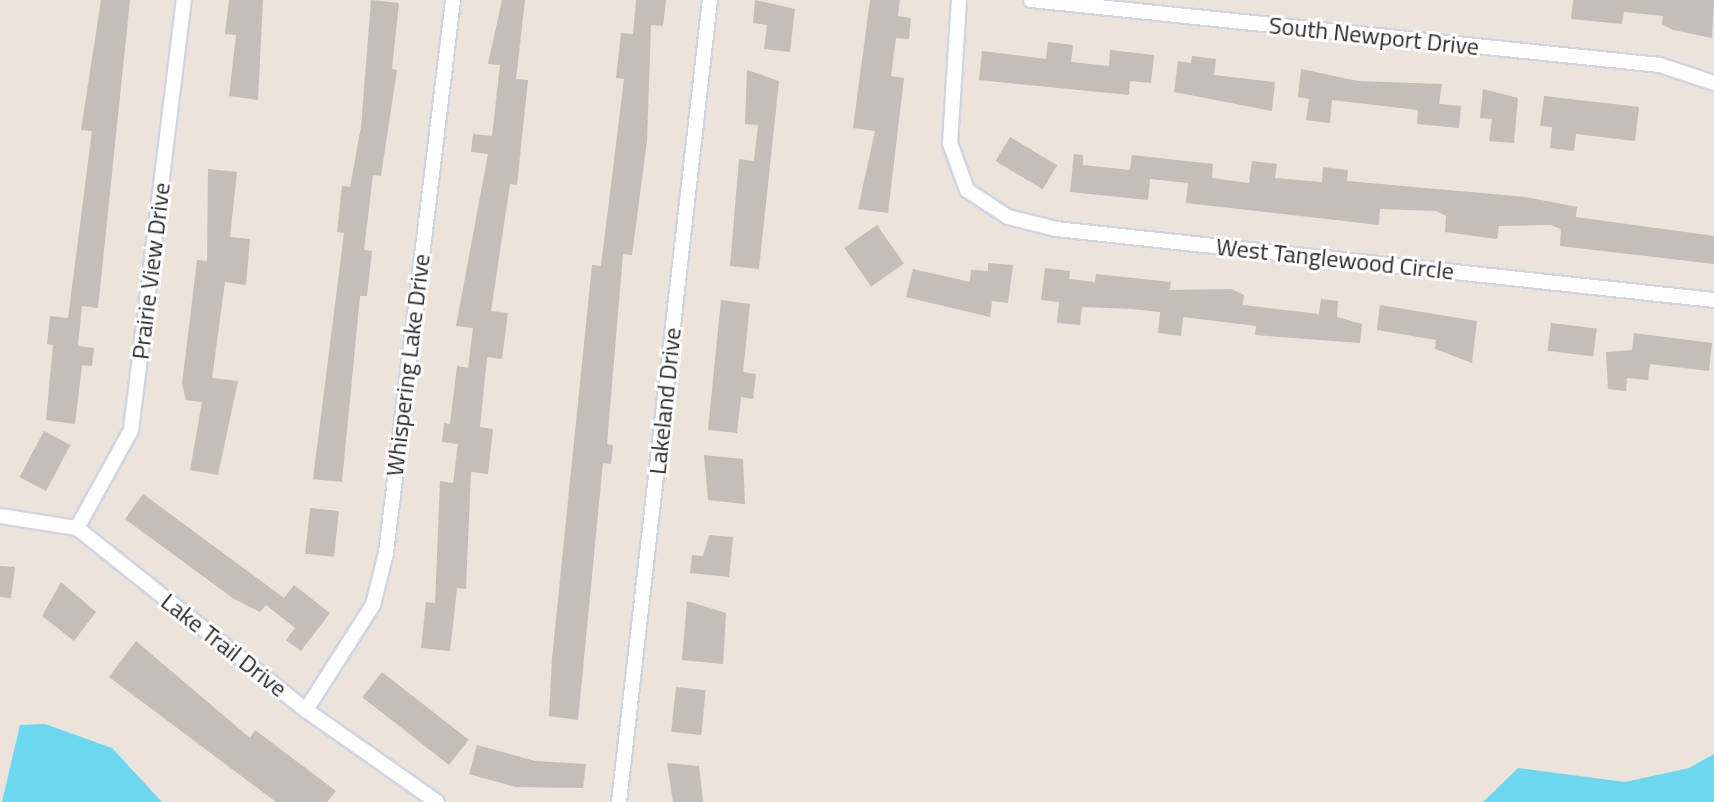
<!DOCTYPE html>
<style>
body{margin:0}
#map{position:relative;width:1714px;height:802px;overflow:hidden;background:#ece3db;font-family:"Titillium Web",sans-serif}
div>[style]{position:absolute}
.water>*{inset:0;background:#6cd8ef}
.building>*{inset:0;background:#c4bdb8;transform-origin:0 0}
.roads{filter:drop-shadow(2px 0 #d0d5e2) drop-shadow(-2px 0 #d0d5e2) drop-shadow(0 2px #d0d5e2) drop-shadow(0 -2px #d0d5e2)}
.street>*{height:14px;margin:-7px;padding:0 7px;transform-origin:7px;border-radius:7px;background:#fff}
span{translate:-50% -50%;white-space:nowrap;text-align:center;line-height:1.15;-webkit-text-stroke:6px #fff;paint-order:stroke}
.street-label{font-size:24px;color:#292929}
</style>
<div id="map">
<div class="water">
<div style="clip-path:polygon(45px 724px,112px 748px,162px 802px,2px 802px,20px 725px)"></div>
<div style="clip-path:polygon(1714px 754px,1714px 802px,1483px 802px,1518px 768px,1625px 782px,1689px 768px)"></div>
</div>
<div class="building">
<div style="clip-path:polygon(101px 0,130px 0,98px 308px,82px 306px,78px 346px,94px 348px,92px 366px,82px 365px,75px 424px,46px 420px,53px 345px,47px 344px,50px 316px,68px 318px,92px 131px,81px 130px)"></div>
<div style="clip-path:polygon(229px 0,263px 0,258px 100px,229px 96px,236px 35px,225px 34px)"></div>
<div style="clip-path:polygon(371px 0,399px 3px,392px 69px,397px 70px,381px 176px,373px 175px,364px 250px,372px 251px,367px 296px,360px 296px,342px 482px,313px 479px,344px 233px,337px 232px,342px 186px,350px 187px,361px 127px)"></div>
<div style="clip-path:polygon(502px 0,525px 0,516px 79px,528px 80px,517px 185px,510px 184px,491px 311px,508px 313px,502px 359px,487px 357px,480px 427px,493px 429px,488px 474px,471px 472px,466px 589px,457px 588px,450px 651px,421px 648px,426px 602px,435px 603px,440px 481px,453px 483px,458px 444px,442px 442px,444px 423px,450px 424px,457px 366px,468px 368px,473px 328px,456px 326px,488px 154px,471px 152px,473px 134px,492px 136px,500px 65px,488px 64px)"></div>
<div style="clip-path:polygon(636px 0,666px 0,663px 26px,651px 25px,647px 141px,632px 255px,623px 254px,607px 444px,613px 445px,611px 464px,603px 463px,578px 720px,549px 716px,552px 658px,592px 265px,601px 266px,624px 79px,616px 78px,621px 33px,633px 34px)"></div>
<div style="clip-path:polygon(755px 0,795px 9px,790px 52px,764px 49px,767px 25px,753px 23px)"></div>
<div style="clip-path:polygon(870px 0,900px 0,898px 16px,911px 18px,909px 39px,896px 38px,891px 76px,904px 78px,888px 213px,858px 209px,875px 131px,853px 128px)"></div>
<div style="clip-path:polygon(1573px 0,1714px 0,1712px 38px,1673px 30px,1662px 24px,1663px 16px,1624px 12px,1622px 24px,1571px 19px)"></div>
<div style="clip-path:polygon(1048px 42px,1073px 45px,1071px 62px,1109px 66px,1110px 50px,1154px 55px,1151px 83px,1130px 81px,1129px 95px,979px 80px,982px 51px,1046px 59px)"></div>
<div style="clip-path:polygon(1192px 56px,1216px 59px,1214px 75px,1275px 82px,1272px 111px,1174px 92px,1178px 61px,1191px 63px)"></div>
<div style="clip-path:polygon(1301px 69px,1358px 81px,1442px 84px,1439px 104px,1461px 106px,1459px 128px,1417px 124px,1418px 110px,1332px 100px,1330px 123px,1306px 120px,1309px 99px,1298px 97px)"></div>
<div style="clip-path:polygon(747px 70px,779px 81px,759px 269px,730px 266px,739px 159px,754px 161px,758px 125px,745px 124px)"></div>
<div style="clip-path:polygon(1483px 89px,1518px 98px,1514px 143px,1489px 141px,1492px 119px,1480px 118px)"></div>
<div style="clip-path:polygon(1544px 96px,1639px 107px,1635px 141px,1576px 134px,1574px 151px,1550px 148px,1552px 127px,1540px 126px)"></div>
<div style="left:1010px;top:137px;width:55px;height:28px;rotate:31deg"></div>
<div style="clip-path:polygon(1074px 154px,1083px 155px,1083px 165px,1130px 170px,1132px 155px,1213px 164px,1212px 178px,1249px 183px,1252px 161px,1277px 164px,1275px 178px,1322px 182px,1323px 167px,1348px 170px,1347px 181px,1526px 197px,1577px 207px,1576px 217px,1714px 236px,1714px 264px,1560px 246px,1561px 229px,1551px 225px,1499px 226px,1497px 239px,1445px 232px,1446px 216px,1436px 211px,1380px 209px,1379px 225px,1186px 203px,1188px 183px,1150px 179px,1148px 200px,1070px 192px)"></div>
<div style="clip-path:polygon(208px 169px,237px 172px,230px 237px,250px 239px,246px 285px,225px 282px,212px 378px,238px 381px,218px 475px,190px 470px,202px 402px,186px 400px,182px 384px,197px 260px,207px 261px)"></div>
<div style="left:877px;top:225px;width:47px;height:40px;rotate:55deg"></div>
<div style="clip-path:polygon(988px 263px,1013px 265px,1008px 303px,992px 301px,990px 317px,906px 297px,913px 269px,970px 282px,971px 270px,988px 271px)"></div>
<div style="clip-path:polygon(1045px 268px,1070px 271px,1069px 279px,1095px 282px,1096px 274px,1171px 282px,1170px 290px,1232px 289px,1244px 295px,1243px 305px,1319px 314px,1321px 299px,1338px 301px,1337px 317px,1362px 324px,1360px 343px,1255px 335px,1256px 326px,1183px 317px,1181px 336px,1158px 333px,1160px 312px,1132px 309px,1082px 307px,1080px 325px,1057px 323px,1059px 302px,1041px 300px)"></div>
<div style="clip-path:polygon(721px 300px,750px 304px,743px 372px,756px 374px,753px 399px,741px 397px,737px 433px,708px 430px)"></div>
<div style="clip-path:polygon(1380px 305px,1477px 321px,1472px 363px,1435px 349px,1436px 340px,1377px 330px)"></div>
<div style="left:1551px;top:323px;width:46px;height:28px;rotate:7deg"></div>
<div style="clip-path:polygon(1634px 333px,1712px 343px,1709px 371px,1650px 364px,1648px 380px,1627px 378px,1626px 391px,1608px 389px,1606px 352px,1632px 350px)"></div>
<div style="left:44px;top:431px;width:30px;height:52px;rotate:28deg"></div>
<div style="clip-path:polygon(704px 455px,743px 459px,745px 504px,708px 500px)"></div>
<div style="clip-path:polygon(143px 494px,284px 598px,294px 585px,330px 613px,301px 651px,286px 640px,295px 628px,266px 605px,260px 612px,234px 599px,125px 519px)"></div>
<div style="left:310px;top:508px;width:29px;height:46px;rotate:6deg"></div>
<div style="clip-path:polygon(709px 535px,733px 537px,729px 577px,690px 573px,692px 555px,703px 556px)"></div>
<div style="clip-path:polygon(0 566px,15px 567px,11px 598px,0 597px)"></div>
<div style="clip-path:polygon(61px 582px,96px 612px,74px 641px,42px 616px)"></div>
<div style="clip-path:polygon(687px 601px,726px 613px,723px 664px,682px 660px)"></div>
<div style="clip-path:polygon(136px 641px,250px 738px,255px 730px,336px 791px,327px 802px,276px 802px,109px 677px)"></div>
<div style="left:382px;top:672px;width:110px;height:32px;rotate:38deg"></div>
<div style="left:676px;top:687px;width:30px;height:45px;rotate:6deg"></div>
<div style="clip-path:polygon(477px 745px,535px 761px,586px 764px,583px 788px,515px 787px,469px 774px)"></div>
<div style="clip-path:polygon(667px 763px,699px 766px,703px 802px,673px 802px)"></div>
</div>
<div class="roads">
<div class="street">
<div style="left:959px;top:0;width:143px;rotate:93.6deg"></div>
<div style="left:950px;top:143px;width:50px;rotate:70.1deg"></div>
<div style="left:967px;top:190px;width:49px;rotate:33.4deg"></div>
<div style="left:1008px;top:217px;width:49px;rotate:14deg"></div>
<div style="left:1056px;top:229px;width:662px;rotate:6.16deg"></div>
<div style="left:1031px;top:0;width:632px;rotate:5.9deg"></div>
<div style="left:1660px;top:65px;width:57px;rotate:18.4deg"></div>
<div style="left:0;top:516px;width:78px;rotate:8.9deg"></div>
<div style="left:77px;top:528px;width:293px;rotate:38.5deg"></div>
<div style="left:306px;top:710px;width:160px;rotate:35.1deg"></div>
<div style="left:77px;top:528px;width:112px;rotate:-61.1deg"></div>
<div style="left:131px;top:430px;width:433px;rotate:-83deg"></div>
<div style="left:306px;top:710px;width:125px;rotate:-57.5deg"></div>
<div style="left:373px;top:605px;width:54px;rotate:-76deg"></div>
<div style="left:386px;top:553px;width:557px;rotate:-83.09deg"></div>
<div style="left:619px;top:802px;width:807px;rotate:-83.53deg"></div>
</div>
</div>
<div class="street-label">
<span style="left:1374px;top:36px;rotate:6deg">South Newport Drive</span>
<span style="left:1335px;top:259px;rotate:6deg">West Tanglewood Circle</span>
<span style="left:151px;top:271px;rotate:-83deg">Prairie View Drive</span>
<span style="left:408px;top:365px;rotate:-83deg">Whispering Lake Drive</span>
<span style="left:665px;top:401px;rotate:-84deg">Lakeland Drive</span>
<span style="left:224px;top:645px;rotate:38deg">Lake Trail Drive</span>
</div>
</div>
